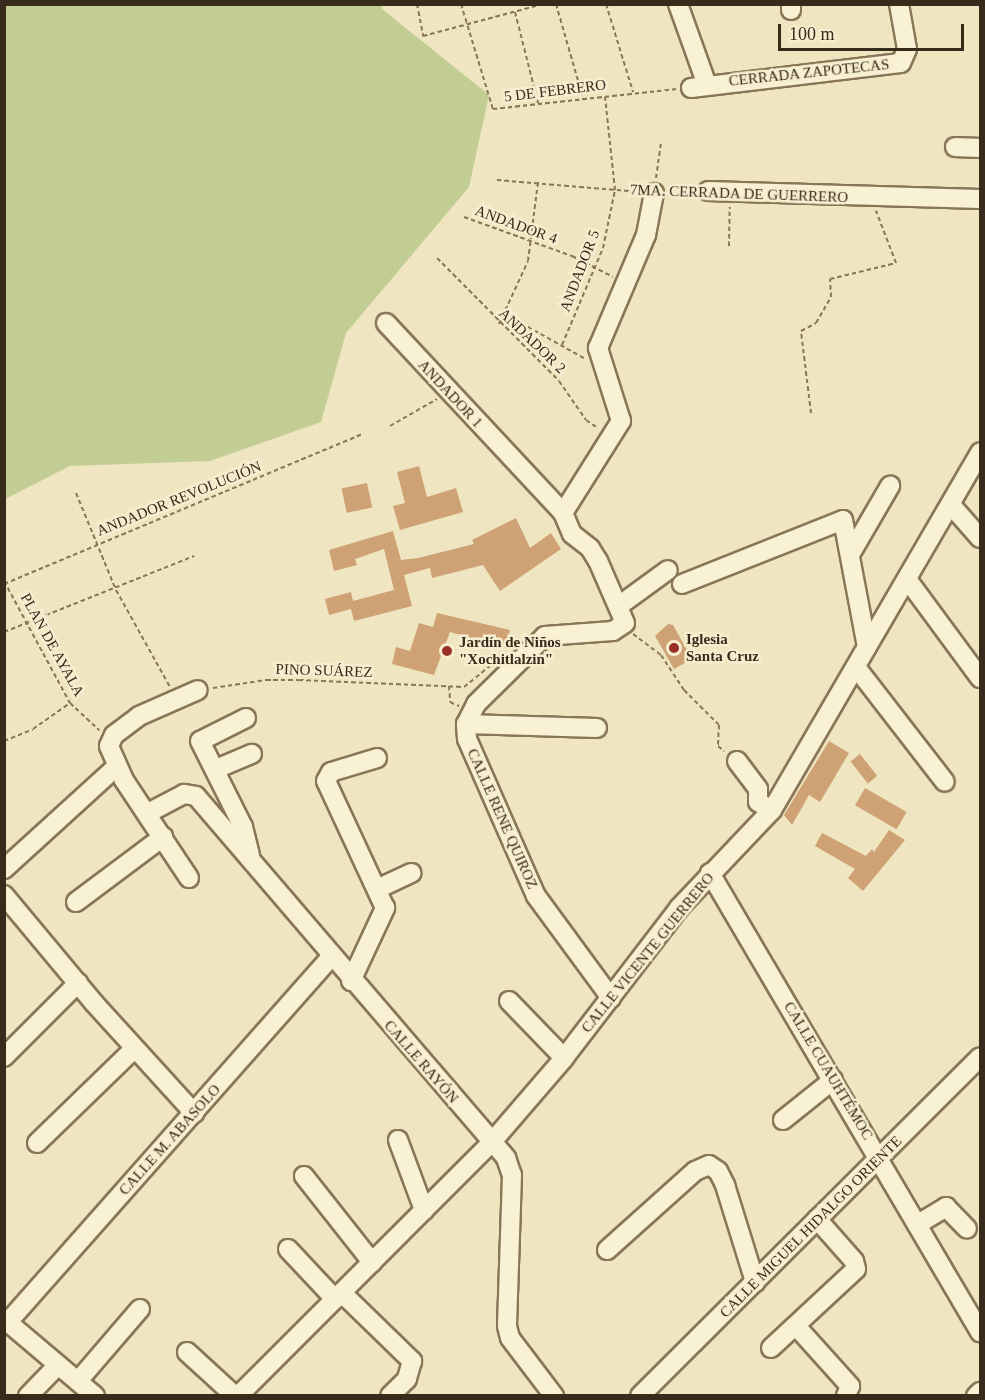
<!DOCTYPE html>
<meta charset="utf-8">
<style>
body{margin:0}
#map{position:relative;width:985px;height:1400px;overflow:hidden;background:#efe5c0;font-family:Georgia,serif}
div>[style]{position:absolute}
.green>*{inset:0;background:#c1cd93}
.building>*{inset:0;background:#cea274;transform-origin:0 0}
.path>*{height:2px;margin-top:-1px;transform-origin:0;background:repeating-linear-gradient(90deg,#887657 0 4.5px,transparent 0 7.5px)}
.roads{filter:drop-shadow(2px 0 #887657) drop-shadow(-2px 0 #887657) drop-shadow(0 2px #887657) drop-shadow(0 -2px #887657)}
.minor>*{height:18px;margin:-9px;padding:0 9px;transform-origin:9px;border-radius:9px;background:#f9f1d3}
.dots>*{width:16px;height:16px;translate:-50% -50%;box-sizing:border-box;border:3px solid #f6eecf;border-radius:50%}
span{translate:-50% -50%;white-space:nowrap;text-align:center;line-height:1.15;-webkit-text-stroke:5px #f6eecf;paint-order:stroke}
.street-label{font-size:15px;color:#372c1c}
.poi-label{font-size:15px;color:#372c1c;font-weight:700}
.left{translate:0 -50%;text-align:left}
.frame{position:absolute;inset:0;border:6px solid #372c1c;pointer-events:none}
.scale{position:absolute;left:778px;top:24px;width:186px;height:27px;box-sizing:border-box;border:3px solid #372c1c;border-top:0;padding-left:8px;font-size:18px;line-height:21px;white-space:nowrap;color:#372c1c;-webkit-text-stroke:4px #f6eecf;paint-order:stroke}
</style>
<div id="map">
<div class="green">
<div style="clip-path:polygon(5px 4px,382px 5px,382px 9px,489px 95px,469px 187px,346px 333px,321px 422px,210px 461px,70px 466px,5px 499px)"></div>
</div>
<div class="building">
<div style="clip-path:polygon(419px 466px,427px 497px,456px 488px,463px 512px,400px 530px,393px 506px,405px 503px,397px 472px)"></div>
<div style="left:367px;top:483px;width:25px;height:26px;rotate:78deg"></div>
<div style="clip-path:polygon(516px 518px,530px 548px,551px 533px,561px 549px,500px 591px,483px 565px,432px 578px,430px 568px,404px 575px,412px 606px,354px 621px,351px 609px,329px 615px,325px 599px,351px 592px,353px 601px,394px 590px,384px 549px,355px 559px,357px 565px,334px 571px,329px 550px,393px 531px,401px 560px,418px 558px,474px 544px,472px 540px)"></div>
<div style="clip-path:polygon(437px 613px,510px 630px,505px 648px,450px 632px,434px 675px,392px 664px,396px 647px,410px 651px,419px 623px,433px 627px)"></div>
<div style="clip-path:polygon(668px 624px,673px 625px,692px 659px,674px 669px,655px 636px)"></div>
<div style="clip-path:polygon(829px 741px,849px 753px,820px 802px,809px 795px,792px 825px,784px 815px)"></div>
<div style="left:860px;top:754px;width:28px;height:12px;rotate:52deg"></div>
<div style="left:865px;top:788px;width:48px;height:20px;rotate:30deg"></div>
<div style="clip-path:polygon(889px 830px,905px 840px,863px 891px,848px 878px,855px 869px,815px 846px,822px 833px,866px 856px,872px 849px,874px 852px)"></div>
</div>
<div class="path">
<div style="left:417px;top:4px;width:33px;rotate:79deg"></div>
<div style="left:423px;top:36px;width:124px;rotate:-14.9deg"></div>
<div style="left:461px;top:4px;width:110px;rotate:73.1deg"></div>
<div style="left:493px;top:109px;width:185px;rotate:-6.2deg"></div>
<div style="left:556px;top:4px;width:98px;rotate:74deg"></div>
<div style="left:606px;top:4px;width:92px;rotate:72.9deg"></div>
<div style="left:515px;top:12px;width:94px;rotate:75.8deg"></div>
<div style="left:656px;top:178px;width:36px;rotate:-82deg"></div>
<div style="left:497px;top:180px;width:144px;rotate:4.8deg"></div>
<div style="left:669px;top:192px;width:25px"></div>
<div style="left:464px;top:217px;width:115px;rotate:19.9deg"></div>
<div style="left:572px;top:256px;width:46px;rotate:27.1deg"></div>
<div style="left:729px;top:246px;width:39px;rotate:-89deg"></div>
<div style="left:437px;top:258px;width:173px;rotate:45.2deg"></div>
<div style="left:559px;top:381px;width:47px;rotate:55.3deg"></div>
<div style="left:586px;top:420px;width:14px;rotate:34deg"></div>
<div style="left:521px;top:323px;width:72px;rotate:29.1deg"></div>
<div style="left:499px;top:324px;width:69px;rotate:-65.3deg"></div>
<div style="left:528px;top:261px;width:80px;rotate:-82.8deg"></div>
<div style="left:562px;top:345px;width:105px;rotate:-67.1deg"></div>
<div style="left:603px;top:248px;width:59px;rotate:-78.3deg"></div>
<div style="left:615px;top:190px;width:94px;rotate:-96.1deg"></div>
<div style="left:811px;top:413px;width:83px;rotate:-97deg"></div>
<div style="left:801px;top:331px;width:17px;rotate:-28deg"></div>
<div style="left:816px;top:323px;width:30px;rotate:-60deg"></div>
<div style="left:831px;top:297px;width:18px;rotate:-93deg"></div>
<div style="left:830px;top:279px;width:68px;rotate:-13.6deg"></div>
<div style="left:896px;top:263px;width:56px;rotate:-111deg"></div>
<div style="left:390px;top:426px;width:54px;rotate:-29.9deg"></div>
<div style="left:76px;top:493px;width:105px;rotate:67.6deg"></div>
<div style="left:116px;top:590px;width:111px;rotate:60.9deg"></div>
<div style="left:4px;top:581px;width:139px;rotate:61.6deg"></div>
<div style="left:70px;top:703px;width:40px;rotate:43deg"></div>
<div style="left:4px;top:584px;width:388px;rotate:-22.7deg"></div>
<div style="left:4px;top:632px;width:205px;rotate:-21.8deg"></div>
<div style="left:633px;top:634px;width:35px;rotate:37deg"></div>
<div style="left:661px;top:655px;width:42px;rotate:56.7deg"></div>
<div style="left:684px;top:690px;width:49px;rotate:45deg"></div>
<div style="left:719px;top:725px;width:21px;rotate:93deg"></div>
<div style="left:718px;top:746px;width:8px;rotate:40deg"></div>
<div style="left:449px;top:686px;width:16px;rotate:86deg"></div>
<div style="left:450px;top:702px;width:10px;rotate:24deg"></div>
<div style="left:213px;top:688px;width:54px;rotate:-8.6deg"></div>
<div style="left:266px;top:680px;width:33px"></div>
<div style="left:299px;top:680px;width:165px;rotate:2.4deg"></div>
<div style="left:464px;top:687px;width:48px;rotate:-39deg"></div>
<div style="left:4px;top:741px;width:31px;rotate:-22deg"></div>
<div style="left:33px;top:729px;width:45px;rotate:-35.1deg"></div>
</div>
<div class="roads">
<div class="minor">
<div style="left:678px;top:4px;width:86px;rotate:70.3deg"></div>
<div style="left:791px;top:4px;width:6px;rotate:90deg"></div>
<div style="left:691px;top:88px;width:211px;rotate:-6.8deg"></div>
<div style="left:901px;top:63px;width:15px;rotate:-67deg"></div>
<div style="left:907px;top:49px;width:46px;rotate:-100.1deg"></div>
<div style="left:955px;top:147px;width:25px;rotate:2deg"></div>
<div style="left:708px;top:191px;width:272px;rotate:1.7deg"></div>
<div style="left:386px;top:323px;width:260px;rotate:47deg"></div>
<div style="left:951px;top:505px;width:44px;rotate:48.7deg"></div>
<div style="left:851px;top:553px;width:78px;rotate:-59.8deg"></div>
<div style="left:907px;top:579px;width:123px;rotate:53.6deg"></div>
<div style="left:682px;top:584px;width:173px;rotate:-21.7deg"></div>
<div style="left:843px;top:520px;width:129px;rotate:79.3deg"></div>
<div style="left:620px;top:605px;width:59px;rotate:-36.1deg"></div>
<div style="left:856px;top:667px;width:145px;rotate:52.3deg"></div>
<div style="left:246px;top:718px;width:51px;rotate:153.4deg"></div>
<div style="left:200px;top:741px;width:96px;rotate:63.4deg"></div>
<div style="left:243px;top:827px;width:29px;rotate:76deg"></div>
<div style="left:466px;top:724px;width:131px;rotate:1.7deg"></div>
<div style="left:737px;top:761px;width:35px;rotate:53deg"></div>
<div style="left:758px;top:789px;width:13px;rotate:90deg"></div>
<div style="left:758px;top:802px;width:16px;rotate:30deg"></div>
<div style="left:216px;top:769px;width:39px;rotate:-23deg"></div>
<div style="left:148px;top:813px;width:41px;rotate:-27.8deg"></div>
<div style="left:184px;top:794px;width:12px;rotate:9deg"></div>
<div style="left:196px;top:796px;width:477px;rotate:49.4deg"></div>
<div style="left:506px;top:1158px;width:18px;rotate:71deg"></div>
<div style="left:512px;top:1175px;width:151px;rotate:91.9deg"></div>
<div style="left:507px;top:1326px;width:12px;rotate:76deg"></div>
<div style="left:510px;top:1338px;width:73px;rotate:52.8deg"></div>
<div style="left:4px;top:869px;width:151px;rotate:-42.3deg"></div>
<div style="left:710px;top:873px;width:533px;rotate:59.53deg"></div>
<div style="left:189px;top:878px;width:118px;rotate:-123.6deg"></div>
<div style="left:124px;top:780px;width:37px;rotate:-114deg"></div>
<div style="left:109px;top:746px;width:12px;rotate:-66deg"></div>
<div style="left:114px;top:735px;width:31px;rotate:-37deg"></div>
<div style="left:139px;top:716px;width:64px;rotate:-23.8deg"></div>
<div style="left:377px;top:889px;width:38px;rotate:-25deg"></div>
<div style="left:4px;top:895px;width:141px;rotate:50.2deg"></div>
<div style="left:94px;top:1003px;width:149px;rotate:47.7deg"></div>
<div style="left:76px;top:902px;width:109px;rotate:-36.8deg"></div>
<div style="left:351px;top:981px;width:81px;rotate:-65deg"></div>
<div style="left:385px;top:908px;width:140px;rotate:-114.9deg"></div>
<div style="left:326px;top:781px;width:10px;rotate:-61deg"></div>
<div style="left:331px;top:772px;width:48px;rotate:-16.9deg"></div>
<div style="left:611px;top:998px;width:127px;rotate:-126.3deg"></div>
<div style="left:536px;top:896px;width:171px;rotate:-113.7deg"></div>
<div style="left:467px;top:739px;width:15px;rotate:-94deg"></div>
<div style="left:466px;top:724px;width:22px;rotate:-63deg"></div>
<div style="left:476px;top:704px;width:97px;rotate:-44.6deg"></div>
<div style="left:545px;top:636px;width:68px;rotate:-4.2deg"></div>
<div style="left:613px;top:631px;width:14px;rotate:-34deg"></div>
<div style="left:625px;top:623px;width:68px;rotate:-113.5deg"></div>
<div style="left:598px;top:561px;width:15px;rotate:-122deg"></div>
<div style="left:590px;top:548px;width:23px;rotate:-142deg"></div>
<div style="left:572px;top:534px;width:23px;rotate:-113deg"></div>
<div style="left:563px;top:513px;width:109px;rotate:-57.8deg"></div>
<div style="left:621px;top:421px;width:77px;rotate:-107.5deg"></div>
<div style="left:598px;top:348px;width:123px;rotate:-67deg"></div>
<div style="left:646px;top:235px;width:43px;rotate:-79.2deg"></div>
<div style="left:509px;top:1001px;width:79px;rotate:46deg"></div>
<div style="left:4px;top:1057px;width:105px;rotate:-45deg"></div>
<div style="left:783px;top:1120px;width:64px;rotate:-38.7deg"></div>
<div style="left:398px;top:1140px;width:75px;rotate:69.6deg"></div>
<div style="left:37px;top:1143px;width:135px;rotate:-44.1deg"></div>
<div style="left:304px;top:1176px;width:110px;rotate:51.7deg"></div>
<div style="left:918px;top:1224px;width:33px;rotate:-31deg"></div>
<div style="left:946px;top:1207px;width:30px;rotate:46deg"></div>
<div style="left:288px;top:1249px;width:69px;rotate:46.8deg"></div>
<div style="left:607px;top:1250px;width:118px;rotate:-41.9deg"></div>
<div style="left:695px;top:1171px;width:15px;rotate:-23deg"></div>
<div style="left:709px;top:1165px;width:11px;rotate:34deg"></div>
<div style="left:718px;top:1171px;width:16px;rotate:63deg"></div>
<div style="left:725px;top:1185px;width:102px;rotate:72.8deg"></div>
<div style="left:342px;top:1293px;width:98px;rotate:44.2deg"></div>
<div style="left:412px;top:1361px;width:19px;rotate:106deg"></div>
<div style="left:407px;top:1379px;width:24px;rotate:135deg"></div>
<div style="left:4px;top:1319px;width:119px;rotate:40.2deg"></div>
<div style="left:8px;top:1322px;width:489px;rotate:-48.5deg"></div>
<div style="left:796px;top:1326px;width:81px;rotate:48deg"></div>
<div style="left:850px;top:1386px;width:11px;rotate:112deg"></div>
<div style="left:771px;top:1348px;width:116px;rotate:-42.9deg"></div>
<div style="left:856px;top:1269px;width:8px;rotate:-104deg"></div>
<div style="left:854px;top:1261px;width:56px;rotate:-131.4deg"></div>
<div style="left:187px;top:1352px;width:65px;rotate:42.5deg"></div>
<div style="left:78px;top:1381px;width:95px;rotate:-49.3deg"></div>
<div style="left:28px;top:1396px;width:43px;rotate:-45.9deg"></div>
<div style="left:238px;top:1396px;width:358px;rotate:-45deg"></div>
<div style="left:491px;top:1143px;width:112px;rotate:-49.3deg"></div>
<div style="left:564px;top:1058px;width:189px;rotate:-52.5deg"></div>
<div style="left:679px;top:908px;width:135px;rotate:-46.5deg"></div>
<div style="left:772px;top:810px;width:414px;rotate:-59.8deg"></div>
<div style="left:640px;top:1396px;width:480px;rotate:-44.9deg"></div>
<div style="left:976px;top:1396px;width:6px;rotate:-45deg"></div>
</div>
</div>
<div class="dots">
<div style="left:674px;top:648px;background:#982f26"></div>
<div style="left:447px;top:651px;background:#982f26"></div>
</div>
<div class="street-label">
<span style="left:809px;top:73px;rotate:-6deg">CERRADA ZAPOTECAS</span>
<span style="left:555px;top:91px;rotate:-7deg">5 DE FEBRERO</span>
<span style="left:739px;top:194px;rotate:2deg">7MA. CERRADA DE GUERRERO</span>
<span style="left:516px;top:225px;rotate:20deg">ANDADOR 4</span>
<span style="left:580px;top:271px;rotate:-69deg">ANDADOR 5</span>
<span style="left:532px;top:341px;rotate:44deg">ANDADOR 2</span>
<span style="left:450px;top:394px;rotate:47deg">ANDADOR 1</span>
<span style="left:179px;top:499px;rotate:-22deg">ANDADOR REVOLUCIÓN</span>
<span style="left:52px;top:645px;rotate:61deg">PLAN DE AYALA</span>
<span style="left:324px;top:671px;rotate:2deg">PINO SUÁREZ</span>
<span style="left:502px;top:819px;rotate:66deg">CALLE RENE QUIROZ</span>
<span style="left:648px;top:953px;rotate:-51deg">CALLE VICENTE GUERRERO</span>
<span style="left:421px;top:1062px;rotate:49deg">CALLE RAYÓN</span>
<span style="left:828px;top:1071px;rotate:59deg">CALLE CUAUHTÉMOC</span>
<span style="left:170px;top:1140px;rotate:-48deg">CALLE M. ABASOLO</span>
<span style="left:811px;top:1227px;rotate:-45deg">CALLE MIGUEL HIDALGO ORIENTE</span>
</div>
<div class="poi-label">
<span class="left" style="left:686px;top:648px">Iglesia<br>Santa Cruz</span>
<span class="left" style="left:459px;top:651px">Jardín de Niños<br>"Xochitlalzin"</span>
</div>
<div class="frame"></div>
<div class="scale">100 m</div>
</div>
